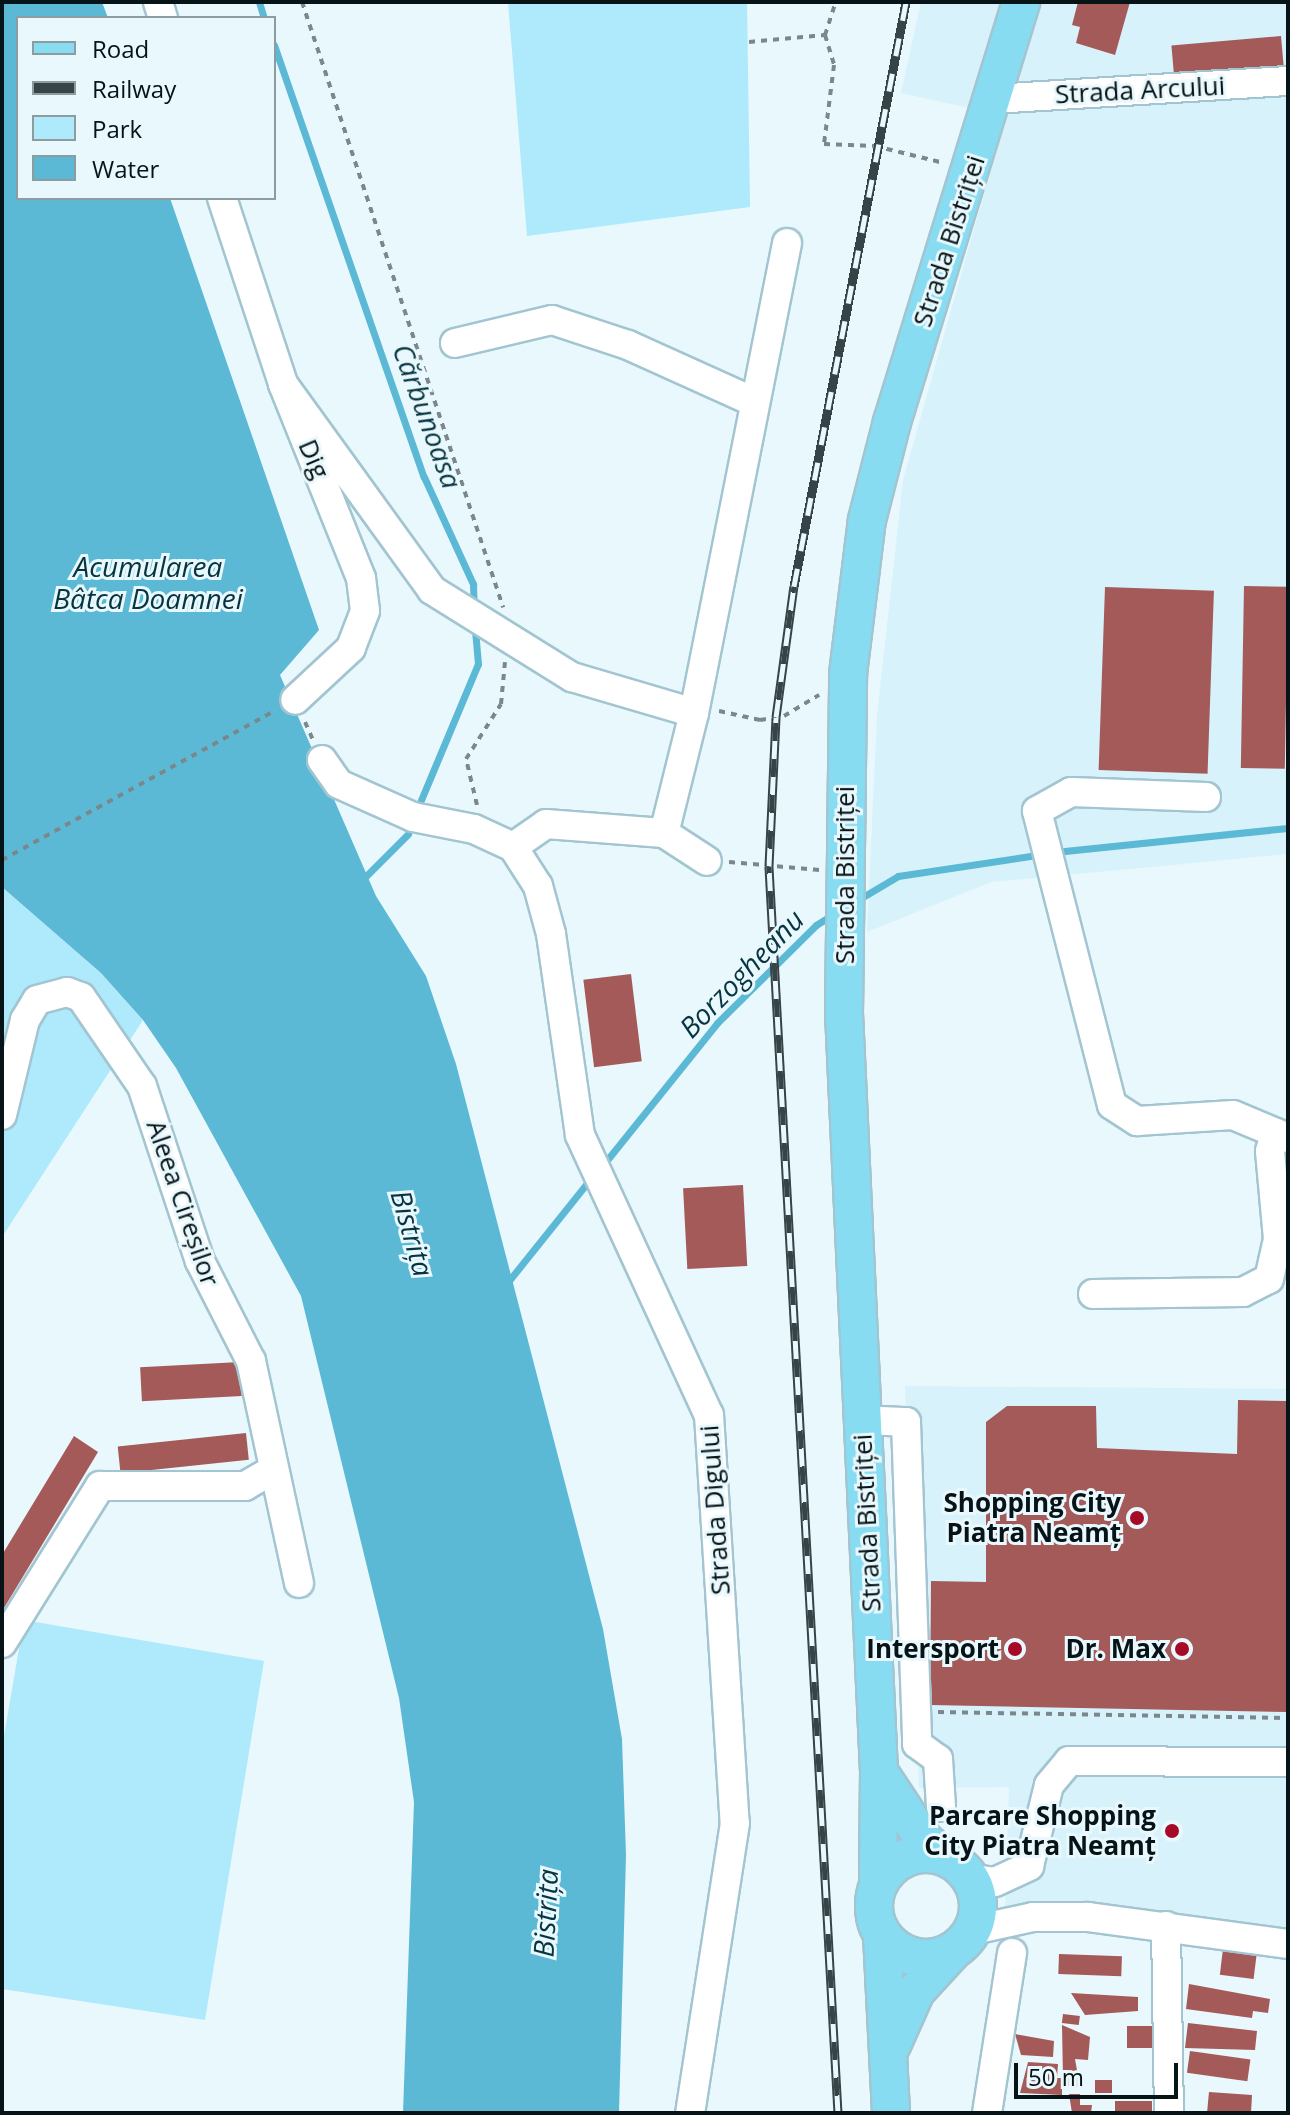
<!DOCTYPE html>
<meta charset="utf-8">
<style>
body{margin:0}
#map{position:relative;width:1290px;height:2115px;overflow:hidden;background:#e9f8fc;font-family:"Open Sans",sans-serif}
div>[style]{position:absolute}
.built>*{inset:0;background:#d7f2fb}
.green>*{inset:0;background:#aee9fc}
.water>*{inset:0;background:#5bb9d5}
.stream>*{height:7px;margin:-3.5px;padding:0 3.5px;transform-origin:3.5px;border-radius:3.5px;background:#5bb9d5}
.building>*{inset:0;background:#a35a59;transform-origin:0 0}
.path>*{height:4px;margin-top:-2px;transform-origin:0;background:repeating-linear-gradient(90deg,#7a888c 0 6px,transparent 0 12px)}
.roads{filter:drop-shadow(2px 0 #a2c5d1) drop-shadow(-2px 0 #a2c5d1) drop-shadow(0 2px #a2c5d1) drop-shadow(0 -2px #a2c5d1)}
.minor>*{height:28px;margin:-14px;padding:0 14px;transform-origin:14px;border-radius:14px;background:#fff}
.major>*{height:36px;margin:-18px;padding:0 18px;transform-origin:18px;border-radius:18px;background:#88dcf2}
.major>.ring{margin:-18px;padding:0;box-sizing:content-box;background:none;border:36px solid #88dcf2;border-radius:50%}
.rail>*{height:9px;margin-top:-4.5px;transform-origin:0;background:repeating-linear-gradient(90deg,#e9f8fc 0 18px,#364347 0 36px);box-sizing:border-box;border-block:2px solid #364347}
.dots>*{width:22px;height:22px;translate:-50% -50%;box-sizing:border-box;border:4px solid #e9f8fc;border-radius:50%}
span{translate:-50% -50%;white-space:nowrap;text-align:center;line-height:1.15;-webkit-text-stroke:6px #e9f8fc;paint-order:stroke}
.street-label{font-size:26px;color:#061317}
.poi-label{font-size:26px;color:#061317;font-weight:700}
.right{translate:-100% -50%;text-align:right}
.water-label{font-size:28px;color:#063440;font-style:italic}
.frame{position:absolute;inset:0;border:4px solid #061317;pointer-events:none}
.legend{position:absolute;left:16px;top:16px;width:260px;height:184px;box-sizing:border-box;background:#e9f8fc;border:2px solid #8e9ca0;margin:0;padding:10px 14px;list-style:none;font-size:24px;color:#061317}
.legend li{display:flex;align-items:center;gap:16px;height:40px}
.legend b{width:40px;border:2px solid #8e9ca0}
.scale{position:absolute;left:1014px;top:2063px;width:164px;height:36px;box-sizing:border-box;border:4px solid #061317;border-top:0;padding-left:10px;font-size:24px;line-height:28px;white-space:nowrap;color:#061317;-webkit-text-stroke:6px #e9f8fc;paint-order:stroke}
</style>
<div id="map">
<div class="built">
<div style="clip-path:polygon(921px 2px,1288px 2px,1288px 854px,991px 882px,867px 932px,877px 716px,903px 480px,1006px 116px,901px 93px)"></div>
<div style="clip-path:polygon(905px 1386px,1288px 1389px,1288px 1951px,1005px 1908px,1009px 1787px,919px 1788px)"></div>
</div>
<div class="green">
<div style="clip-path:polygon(508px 2px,747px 2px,750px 207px,527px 236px)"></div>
<div style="clip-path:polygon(2px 887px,101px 973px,143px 1020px,2px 1237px)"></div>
<div style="clip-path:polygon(24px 1620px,264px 1661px,205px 2020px,2px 1989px,2px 1747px)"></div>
</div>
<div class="water">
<div style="clip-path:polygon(2px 2px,102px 2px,108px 18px,18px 18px,18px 198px,170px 198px,319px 630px,280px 675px,376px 896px,426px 976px,456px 1064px,603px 1629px,622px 1739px,626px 1855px,619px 2113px,403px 2113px,414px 1802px,399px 1698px,301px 1296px,176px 1068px,143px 1020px,101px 973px,2px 887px)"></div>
</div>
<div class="stream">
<div style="left:259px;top:2px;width:17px;rotate:73deg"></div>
<div style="left:274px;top:45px;width:457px;rotate:70.9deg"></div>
<div style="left:424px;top:477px;width:118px;rotate:65.4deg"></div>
<div style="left:473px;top:584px;width:23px;rotate:88deg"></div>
<div style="left:421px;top:800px;width:147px;rotate:-67.3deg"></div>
<div style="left:478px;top:664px;width:37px;rotate:-95deg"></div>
<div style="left:1055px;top:852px;width:234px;rotate:-5.9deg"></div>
<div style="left:362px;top:880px;width:65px;rotate:-45deg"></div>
<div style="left:856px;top:901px;width:49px;rotate:-30.8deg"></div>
<div style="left:898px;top:876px;width:147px;rotate:-8.6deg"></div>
<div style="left:603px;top:1165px;width:182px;rotate:-51.2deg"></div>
<div style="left:717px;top:1023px;width:139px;rotate:-44.7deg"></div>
<div style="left:816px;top:925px;width:22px;rotate:-32deg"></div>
<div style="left:507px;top:1283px;width:136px;rotate:-51.3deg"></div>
</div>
<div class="building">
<div style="clip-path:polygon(1078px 2px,1130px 2px,1115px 55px,1076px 43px,1080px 27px,1072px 25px)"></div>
<div style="left:1281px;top:36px;width:33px;height:110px;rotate:85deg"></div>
<div style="left:1244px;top:586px;width:44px;height:182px;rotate:1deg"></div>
<div style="left:1105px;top:587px;width:109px;height:183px;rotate:2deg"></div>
<div style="left:631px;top:974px;width:88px;height:48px;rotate:83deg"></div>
<div style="left:743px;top:1185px;width:81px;height:60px;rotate:87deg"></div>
<div style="left:240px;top:1362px;width:34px;height:100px;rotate:87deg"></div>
<div style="clip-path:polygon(1238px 1400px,1288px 1401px,1288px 1712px,930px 1705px,931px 1581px,986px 1582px,986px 1422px,1007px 1406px,1096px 1406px,1097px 1448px,1237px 1454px)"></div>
<div style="left:246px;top:1433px;width:27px;height:129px;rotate:84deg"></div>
<div style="clip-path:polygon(74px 1436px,98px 1452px,4px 1608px,2px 1555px)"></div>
<div style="left:1223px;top:1949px;width:34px;height:26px;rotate:7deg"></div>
<div style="left:1059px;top:1954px;width:63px;height:20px;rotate:2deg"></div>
<div style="clip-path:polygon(1189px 1984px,1270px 1999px,1268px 2013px,1253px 2011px,1252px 2018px,1186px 2009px)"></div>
<div style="clip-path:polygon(1071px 1993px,1138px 1997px,1138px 2011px,1085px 2015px)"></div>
<div style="left:1063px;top:2014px;width:17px;height:9px;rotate:7deg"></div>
<div style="clip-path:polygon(1188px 2023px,1257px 2031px,1255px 2050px,1185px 2048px)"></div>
<div style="clip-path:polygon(1062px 2025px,1090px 2037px,1088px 2060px,1075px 2059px,1080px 2087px,1062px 2086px,1062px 2095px,1020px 2093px,1028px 2062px,1058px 2064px,1057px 2078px,1063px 2078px)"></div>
<div style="left:1153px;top:2026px;width:22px;height:26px;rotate:90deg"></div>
<div style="clip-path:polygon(1015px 2034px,1054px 2041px,1053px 2057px,1021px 2055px)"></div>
<div style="left:1190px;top:2051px;width:61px;height:22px;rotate:8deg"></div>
<div style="left:1095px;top:2080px;width:17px;height:13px"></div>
<div style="clip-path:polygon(1209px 2092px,1252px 2095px,1251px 2113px,1207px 2113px)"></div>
<div style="clip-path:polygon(1069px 2094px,1080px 2094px,1080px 2105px,1092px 2105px,1091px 2113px,1072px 2113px)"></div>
<div style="left:1115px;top:2101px;width:37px;height:12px"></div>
</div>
<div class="path">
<div style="left:302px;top:2px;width:638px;rotate:71.62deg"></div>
<div style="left:825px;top:35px;width:31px;rotate:73deg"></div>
<div style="left:834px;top:65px;width:80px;rotate:97.2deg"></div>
<div style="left:824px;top:144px;width:51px;rotate:2.2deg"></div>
<div style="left:875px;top:146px;width:71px;rotate:13.8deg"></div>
<div style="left:749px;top:42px;width:76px;rotate:-5.3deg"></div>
<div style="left:825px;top:35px;width:35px;rotate:-72deg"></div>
<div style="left:719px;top:711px;width:42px;rotate:12.4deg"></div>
<div style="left:760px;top:720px;width:24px;rotate:-9deg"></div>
<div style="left:784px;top:716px;width:41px;rotate:-31deg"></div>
<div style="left:305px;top:722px;width:20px;rotate:66deg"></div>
<div style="left:477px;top:805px;width:47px;rotate:-103.4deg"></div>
<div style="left:466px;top:759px;width:65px;rotate:-57.5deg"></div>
<div style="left:501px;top:704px;width:42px;rotate:-84.6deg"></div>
<div style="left:2px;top:860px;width:310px;rotate:-28.7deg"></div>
<div style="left:729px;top:862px;width:91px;rotate:5deg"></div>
<div style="left:938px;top:1712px;width:350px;rotate:1deg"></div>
</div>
<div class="roads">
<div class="minor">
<div style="left:158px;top:2px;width:17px;rotate:73deg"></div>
<div style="left:993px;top:99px;width:296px;rotate:-3.5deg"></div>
<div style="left:222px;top:198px;width:196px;rotate:71.8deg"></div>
<div style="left:283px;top:384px;width:209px;rotate:68.1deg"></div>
<div style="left:361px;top:578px;width:33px;rotate:83deg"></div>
<div style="left:365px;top:611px;width:40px;rotate:111deg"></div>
<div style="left:351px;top:648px;width:76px;rotate:137.1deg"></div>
<div style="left:455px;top:343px;width:100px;rotate:-13.3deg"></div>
<div style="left:552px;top:320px;width:80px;rotate:18.2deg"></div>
<div style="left:628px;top:345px;width:136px;rotate:24.3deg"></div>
<div style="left:283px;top:384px;width:254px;rotate:54.1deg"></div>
<div style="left:432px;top:590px;width:165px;rotate:31.9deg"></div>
<div style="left:572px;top:677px;width:127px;rotate:16.4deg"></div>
<div style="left:694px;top:713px;width:124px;rotate:104deg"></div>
<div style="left:694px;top:713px;width:479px;rotate:-78.8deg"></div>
<div style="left:322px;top:760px;width:29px;rotate:55deg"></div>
<div style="left:339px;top:784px;width:81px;rotate:24deg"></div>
<div style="left:413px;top:817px;width:62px;rotate:11.1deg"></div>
<div style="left:474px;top:829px;width:43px;rotate:24.8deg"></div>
<div style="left:513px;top:847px;width:40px;rotate:-34.9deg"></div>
<div style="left:546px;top:824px;width:118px;rotate:4.4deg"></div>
<div style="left:664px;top:833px;width:51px;rotate:33.1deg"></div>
<div style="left:1206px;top:797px;width:135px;rotate:-177.9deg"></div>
<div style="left:1071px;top:792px;width:39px;rotate:151deg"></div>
<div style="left:1037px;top:811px;width:303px;rotate:75.7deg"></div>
<div style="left:1112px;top:1105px;width:30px;rotate:33deg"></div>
<div style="left:1137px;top:1121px;width:96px;rotate:-3.6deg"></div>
<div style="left:1233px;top:1115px;width:60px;rotate:22.7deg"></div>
<div style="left:513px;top:847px;width:46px;rotate:57.3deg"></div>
<div style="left:538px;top:886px;width:50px;rotate:74.8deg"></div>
<div style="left:551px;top:934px;width:203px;rotate:81.8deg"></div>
<div style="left:580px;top:1135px;width:308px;rotate:65.3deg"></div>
<div style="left:709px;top:1415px;width:409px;rotate:86.4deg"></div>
<div style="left:735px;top:1823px;width:293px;rotate:98.8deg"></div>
<div style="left:2px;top:1115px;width:98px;rotate:-76.4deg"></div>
<div style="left:25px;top:1020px;width:23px;rotate:-59deg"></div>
<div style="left:37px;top:1000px;width:31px;rotate:-15deg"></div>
<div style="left:67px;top:992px;width:15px;rotate:20deg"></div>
<div style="left:81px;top:997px;width:108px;rotate:55.6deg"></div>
<div style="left:142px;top:1086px;width:184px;rotate:71.7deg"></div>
<div style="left:200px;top:1261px;width:112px;rotate:63deg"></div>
<div style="left:251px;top:1361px;width:227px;rotate:77.8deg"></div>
<div style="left:1093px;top:1294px;width:150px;rotate:-0.8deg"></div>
<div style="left:1243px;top:1292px;width:29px;rotate:-27deg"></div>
<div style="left:1269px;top:1279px;width:41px;rotate:-77.3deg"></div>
<div style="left:1278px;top:1239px;width:88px;rotate:-95.2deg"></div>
<div style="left:1270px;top:1151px;width:19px;rotate:-74deg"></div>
<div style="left:862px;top:1420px;width:44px;rotate:2.6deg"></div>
<div style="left:906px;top:1422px;width:322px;rotate:88deg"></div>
<div style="left:917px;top:1744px;width:26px;rotate:36deg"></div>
<div style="left:938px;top:1759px;width:48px;rotate:86.4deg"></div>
<div style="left:2px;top:1643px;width:185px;rotate:-58deg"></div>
<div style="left:100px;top:1486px;width:145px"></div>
<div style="left:245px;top:1486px;width:30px;rotate:-30deg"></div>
<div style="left:972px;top:1879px;width:23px;rotate:7deg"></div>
<div style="left:995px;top:1882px;width:38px;rotate:-25deg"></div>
<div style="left:1029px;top:1866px;width:83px;rotate:-76.1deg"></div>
<div style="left:1049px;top:1785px;width:31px;rotate:-50deg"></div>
<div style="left:1069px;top:1761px;width:219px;rotate:0.3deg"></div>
<div style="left:1166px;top:1926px;width:187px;rotate:89.1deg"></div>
<div style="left:973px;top:1930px;width:61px;rotate:-12.2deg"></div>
<div style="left:1033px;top:1917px;width:55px"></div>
<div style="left:1088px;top:1917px;width:202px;rotate:7.7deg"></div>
<div style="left:987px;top:2113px;width:162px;rotate:-81.1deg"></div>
</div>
<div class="major">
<div style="left:879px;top:1772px;width:82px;rotate:56.5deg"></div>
<div style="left:924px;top:1840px;width:23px;rotate:41deg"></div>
<div class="ring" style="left:874px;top:1854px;width:68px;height:68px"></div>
<div style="left:878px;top:1885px;width:113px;rotate:-89.5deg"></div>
<div style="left:879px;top:1772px;width:759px;rotate:-92.64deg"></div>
<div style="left:844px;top:1014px;width:340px;rotate:-89.3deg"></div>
<div style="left:848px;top:674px;width:155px;rotate:-83deg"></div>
<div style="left:867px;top:520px;width:101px;rotate:-75.7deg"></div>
<div style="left:892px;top:422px;width:439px;rotate:-72.9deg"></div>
<div style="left:882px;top:1935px;width:178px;rotate:87.1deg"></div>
<div style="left:892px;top:2045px;width:59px;rotate:-66deg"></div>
<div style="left:916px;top:1991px;width:52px;rotate:-47.4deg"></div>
</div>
</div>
<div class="rail">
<div style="left:838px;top:2113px;width:1249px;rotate:-93.17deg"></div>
<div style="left:769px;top:866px;width:149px;rotate:-87.3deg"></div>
<div style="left:776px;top:717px;width:132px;rotate:-82.2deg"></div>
<div style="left:794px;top:586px;width:595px;rotate:-79.14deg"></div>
</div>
<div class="dots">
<div style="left:1137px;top:1518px;background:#a50a26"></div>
<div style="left:1015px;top:1649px;background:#a50a26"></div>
<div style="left:1182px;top:1649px;background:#a50a26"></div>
<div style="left:1172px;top:1831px;background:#a50a26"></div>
</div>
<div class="street-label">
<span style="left:1140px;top:90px;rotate:-3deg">Strada Arcului</span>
<span style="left:949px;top:241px;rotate:-72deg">Strada Bistriței</span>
<span style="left:314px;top:459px;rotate:67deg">Dig</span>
<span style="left:845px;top:875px;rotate:-90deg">Strada Bistriței</span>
<span style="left:183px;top:1203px;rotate:71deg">Aleea Cireșilor</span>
<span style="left:715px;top:1510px;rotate:-94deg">Strada Digului</span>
<span style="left:867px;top:1523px;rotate:-93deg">Strada Bistriței</span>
</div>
<div class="poi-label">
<span class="right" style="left:1121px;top:1518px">Shopping City<br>Piatra Neamț</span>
<span class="right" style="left:999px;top:1649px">Intersport</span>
<span class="right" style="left:1166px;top:1649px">Dr. Max</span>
<span class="right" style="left:1156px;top:1831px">Parcare Shopping<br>City Piatra Neamț</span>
</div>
<div class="water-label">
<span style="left:428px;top:416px;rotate:70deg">Cărbunoasa</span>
<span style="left:148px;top:582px">Acumularea<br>Bâtca Doamnei</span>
<span style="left:741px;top:973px;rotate:-46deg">Borzogheanu</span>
<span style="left:413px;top:1233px;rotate:74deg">Bistrița</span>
<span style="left:545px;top:1913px;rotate:-87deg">Bistrița</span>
</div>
<div class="frame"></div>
<ul class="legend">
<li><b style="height:10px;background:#88dcf2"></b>Road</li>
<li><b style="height:10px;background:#364347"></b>Railway</li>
<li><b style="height:22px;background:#aee9fc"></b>Park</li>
<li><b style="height:22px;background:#5bb9d5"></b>Water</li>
</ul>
<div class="scale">50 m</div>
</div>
